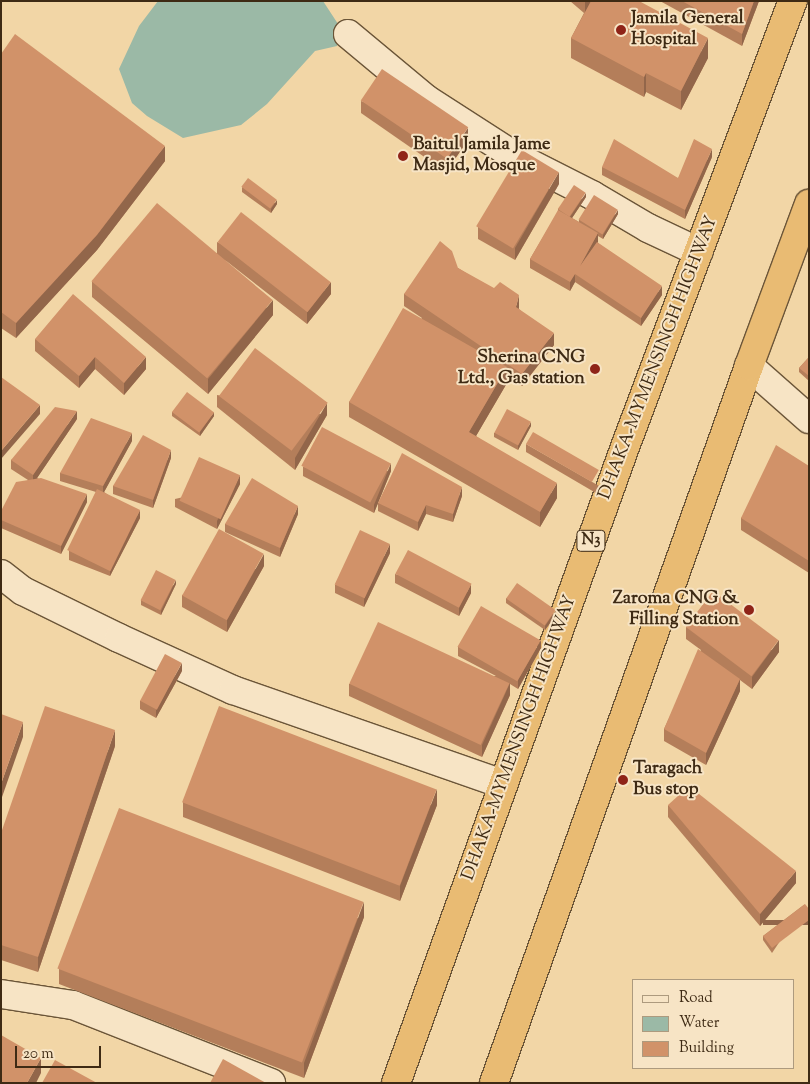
<!DOCTYPE html>
<style>
body{margin:0}
#map{position:relative;width:810px;height:1084px;overflow:hidden;background:#f2d6a6;font-family:"Sorts Mill Goudy",serif}
div>[style]{position:absolute}
.water>*{inset:0;background:#9bb9a6}
.roads{filter:drop-shadow(1px 0 #6b5538) drop-shadow(-1px 0 #6b5538) drop-shadow(0 1px #6b5538) drop-shadow(0 -1px #6b5538)}
.minor>*{height:28px;margin:-14px;padding:0 14px;transform-origin:14px;border-radius:14px;background:#f7e4c5}
.highway>*{height:28px;margin:-14px;padding:0 14px;transform-origin:14px;border-radius:14px;background:#e9bb73}
.wall>*{inset:0;background:#b47e5a}
.shaded-wall>*{inset:0;background:#92664a;transform-origin:0 0}
.building>*{inset:0;background:#d19269;transform-origin:0 0}
.dots>*{width:14px;height:14px;translate:-50% -50%;box-sizing:border-box;border:2px solid #f7e4c5;border-radius:50%}
span{translate:-50% -50%;white-space:nowrap;text-align:center;line-height:1.15;-webkit-text-stroke:4px #f7e4c5;paint-order:stroke}
.shield-label span{padding:1px 4px;background:#f7e4c5;border:1px solid;border-radius:4px;-webkit-text-stroke-width:0}
.shield-label{font-size:16px;color:#3e2a14;font-weight:700}
.poi-label{font-size:18px;color:#3e2a14;font-weight:700}
.left{translate:0 -50%;text-align:left}
.right{translate:-100% -50%;text-align:right}
.street-label{font-size:18px;color:#3e2a14}
.frame{position:absolute;inset:0;border:2px solid #3e2a14;pointer-events:none}
.legend{position:absolute;left:632px;top:979px;width:162px;height:90px;box-sizing:border-box;background:#f7e4c5;border:1px solid #ad9a7e;margin:0;padding:6px 9px;list-style:none;font-size:15px;color:#3e2a14}
.legend li{display:flex;align-items:center;gap:10px;height:25px}
.legend b{width:25px;border:1px solid #ad9a7e}
.scale{position:absolute;left:15px;top:1046px;width:86px;height:22px;box-sizing:border-box;border:2px solid #3e2a14;border-top:0;padding-left:6px;font-size:15px;line-height:18px;white-space:nowrap;color:#3e2a14;-webkit-text-stroke:4px #f7e4c5;paint-order:stroke}
</style>
<div id="map">
<div class="water">
<div style="clip-path:polygon(158px 1px,323px 1px,340px 27px,337px 46px,315px 51px,267px 104px,241px 125px,183px 138px,147px 116px,132px 103px,119px 69px,139px 26px)"></div>
</div>
<div class="roads">
<div class="minor">
<div style="left:348px;top:34px;width:102px;rotate:39.8deg"></div>
<div style="left:426px;top:99px;width:103px;rotate:32.8deg"></div>
<div style="left:513px;top:155px;width:89px;rotate:26.9deg"></div>
<div style="left:592px;top:195px;width:65px;rotate:30.5deg"></div>
<div style="left:648px;top:228px;width:56px;rotate:25.2deg"></div>
<div style="left:749px;top:366px;width:80px;rotate:41.5deg"></div>
<div style="left:1px;top:574px;width:28px;rotate:38deg"></div>
<div style="left:23px;top:591px;width:107px;rotate:26.1deg"></div>
<div style="left:119px;top:638px;width:125px;rotate:24.5deg"></div>
<div style="left:233px;top:690px;width:286px;rotate:19.2deg"></div>
<div style="left:1px;top:994px;width:73px;rotate:8.7deg"></div>
<div style="left:73px;top:1005px;width:213px;rotate:21.5deg"></div>
</div>
<div class="highway">
<div style="left:396px;top:1083px;width:676px;rotate:-70.2deg"></div>
<div style="left:625px;top:447px;width:477px;rotate:-69.4deg"></div>
<div style="left:494px;top:1083px;width:761px;rotate:-70.42deg"></div>
<div style="left:749px;top:366px;width:173px;rotate:-69.7deg"></div>
</div>
</div>
<div class="wall">
<div style="clip-path:polygon(570px 1px,639px 1px,708px 58px,681px 110px,646px 92px,644px 97px,571px 58px,571px 38px,584px 13px)"></div>
<div style="clip-path:polygon(660px 1px,759px 1px,742px 46px)"></div>
<div style="clip-path:polygon(1px 54px,165px 161px,97px 250px,16px 338px,1px 328px)"></div>
<div style="clip-path:polygon(361px 101px,468px 140px,446px 172px,361px 113px)"></div>
<div style="clip-path:polygon(712px 157px,685px 219px,602px 175px,602px 167px,678px 178px)"></div>
<div style="clip-path:polygon(559px 184px,515px 260px,478px 239px,478px 227px)"></div>
<div style="clip-path:polygon(242px 187px,277px 204px,271px 213px,242px 192px)"></div>
<div style="clip-path:polygon(586px 197px,572px 218px,579px 222px,579px 220px,618px 214px,603px 239px,598px 236px,598px 243px,662px 295px,641px 326px,575px 282px,570px 291px,530px 268px,530px 259px,558px 212px,558px 209px)"></div>
<div style="clip-path:polygon(217px 242px,331px 294px,307px 324px,225px 260px,273px 315px,208px 394px,92px 297px,92px 282px,217px 253px)"></div>
<div style="clip-path:polygon(458px 268px,519px 307px,519px 309px,554px 345px,522px 386px,507px 375px,507px 383px,476px 436px,557px 498px,540px 527px,349px 417px,349px 402px,422px 318px,404px 306px,404px 294px)"></div>
<div style="clip-path:polygon(35px 339px,146px 369px,124px 395px,95px 369px,79px 388px,35px 351px)"></div>
<div style="clip-path:polygon(809px 357px,809px 381px,799px 372px,799px 368px)"></div>
<div style="clip-path:polygon(217px 395px,327px 415px,295px 470px,217px 407px)"></div>
<div style="clip-path:polygon(172px 412px,214px 416px,200px 436px,172px 416px)"></div>
<div style="clip-path:polygon(77px 419px,37px 478px,87px 502px,61px 554px,1px 528px,1px 511px,28px 480px,11px 469px,11px 460px)"></div>
<div style="clip-path:polygon(531px 426px,518px 450px,494px 437px,494px 433px)"></div>
<div style="clip-path:polygon(132px 441px,104px 492px,140px 518px,110px 576px,69px 560px,69px 551px,96px 492px,60px 481px,60px 473px)"></div>
<div style="clip-path:polygon(526px 444px,601px 487px,601px 496px,526px 452px)"></div>
<div style="clip-path:polygon(171px 458px,153px 508px,113px 494px,113px 486px)"></div>
<div style="clip-path:polygon(809px 466px,809px 573px,741px 530px,741px 518px)"></div>
<div style="clip-path:polygon(303px 467px,391px 471px,374px 513px,303px 476px)"></div>
<div style="clip-path:polygon(240px 484px,217px 529px,175px 507px,175px 499px)"></div>
<div style="clip-path:polygon(462px 496px,453px 522px,426px 514px,418px 531px,378px 511px,378px 503px)"></div>
<div style="clip-path:polygon(298px 514px,280px 557px,225px 532px,225px 524px)"></div>
<div style="clip-path:polygon(390px 553px,364px 607px,335px 593px,335px 585px)"></div>
<div style="clip-path:polygon(264px 566px,227px 632px,182px 607px,182px 595px)"></div>
<div style="clip-path:polygon(395px 574px,471px 593px,459px 616px,395px 583px)"></div>
<div style="clip-path:polygon(176px 584px,161px 615px,141px 605px,141px 600px)"></div>
<div style="clip-path:polygon(506px 598px,556px 615px,545px 630px,506px 603px)"></div>
<div style="clip-path:polygon(686px 627px,779px 652px,752px 689px,740px 680px,740px 691px,706px 765px,664px 741px,664px 729px,701px 650px,686px 639px)"></div>
<div style="clip-path:polygon(458px 647px,541px 648px,518px 689px,510px 684px,510px 695px,482px 757px,349px 696px,349px 684px,496px 676px,458px 656px)"></div>
<div style="clip-path:polygon(182px 671px,156px 718px,140px 709px,140px 701px)"></div>
<div style="clip-path:polygon(115px 746px,38px 972px,1px 960px,1px 833px)"></div>
<div style="clip-path:polygon(183px 802px,437px 805px,400px 901px,183px 817px)"></div>
<div style="clip-path:polygon(668px 805px,796px 883px,760px 926px,668px 817px)"></div>
<div style="clip-path:polygon(805px 904px,772px 953px,763px 940px,763px 936px)"></div>
<div style="clip-path:polygon(364px 917px,304px 1078px,59px 984px,59px 969px)"></div>
</div>
<div class="shaded-wall">
<div style="clip-path:polygon(585px 1px,594px 1px,585px 13px)"></div>
<div style="clip-path:polygon(754px 1px,759px 1px,742px 46px,742px 34px)"></div>
<div style="clip-path:polygon(708px 38px,708px 58px,681px 110px,681px 91px)"></div>
<div style="clip-path:polygon(646px 73px,646px 92px,644px 97px,644px 77px)"></div>
<div style="clip-path:polygon(468px 128px,468px 140px,446px 172px,446px 160px)"></div>
<div style="clip-path:polygon(165px 146px,165px 161px,97px 250px,16px 338px,16px 323px)"></div>
<div style="clip-path:polygon(712px 149px,712px 157px,685px 219px,685px 210px)"></div>
<div style="clip-path:polygon(559px 172px,559px 184px,515px 260px,515px 248px)"></div>
<div style="clip-path:polygon(586px 193px,586px 197px,570px 221px,570px 217px)"></div>
<div style="clip-path:polygon(277px 200px,277px 204px,271px 213px,271px 209px)"></div>
<div style="clip-path:polygon(618px 210px,618px 214px,603px 239px,603px 235px)"></div>
<div style="clip-path:polygon(598px 233px,598px 242px,580px 275px,580px 266px)"></div>
<div style="clip-path:polygon(575px 274px,575px 282px,570px 291px,570px 282px)"></div>
<div style="clip-path:polygon(331px 282px,331px 294px,307px 324px,307px 312px)"></div>
<div style="clip-path:polygon(662px 286px,662px 295px,641px 326px,641px 318px)"></div>
<div style="clip-path:polygon(519px 295px,519px 307px,516px 319px,516px 307px)"></div>
<div style="clip-path:polygon(273px 300px,273px 315px,208px 394px,208px 379px)"></div>
<div style="clip-path:polygon(554px 333px,554px 345px,522px 386px,522px 374px)"></div>
<div style="clip-path:polygon(95px 357px,95px 369px,79px 388px,79px 376px)"></div>
<div style="clip-path:polygon(146px 357px,146px 369px,124px 395px,124px 383px)"></div>
<div style="clip-path:polygon(507px 367px,507px 383px,469px 448px,469px 432px)"></div>
<div style="clip-path:polygon(327px 403px,327px 415px,295px 470px,295px 458px)"></div>
<div style="clip-path:polygon(40px 405px,40px 414px,1px 459px,1px 451px)"></div>
<div style="clip-path:polygon(77px 411px,77px 419px,33px 484px,33px 475px)"></div>
<div style="clip-path:polygon(214px 412px,214px 416px,200px 436px,200px 432px)"></div>
<div style="clip-path:polygon(531px 422px,531px 426px,518px 450px,518px 445px)"></div>
<div style="clip-path:polygon(132px 433px,132px 441px,103px 494px,103px 486px)"></div>
<div style="clip-path:polygon(171px 450px,171px 458px,153px 508px,153px 500px)"></div>
<div style="clip-path:polygon(391px 463px,391px 471px,374px 513px,374px 505px)"></div>
<div style="clip-path:polygon(240px 475px,240px 484px,217px 529px,217px 521px)"></div>
<div style="clip-path:polygon(557px 483px,557px 498px,540px 527px,540px 512px)"></div>
<div style="clip-path:polygon(462px 487px,462px 496px,453px 522px,453px 514px)"></div>
<div style="clip-path:polygon(87px 494px,87px 502px,61px 554px,61px 546px)"></div>
<div style="clip-path:polygon(426px 505px,426px 514px,418px 531px,418px 522px)"></div>
<div style="clip-path:polygon(298px 506px,298px 514px,280px 557px,280px 548px)"></div>
<div style="clip-path:polygon(140px 510px,140px 518px,110px 576px,110px 568px)"></div>
<div style="clip-path:polygon(390px 544px,390px 553px,364px 607px,364px 599px)"></div>
<div style="clip-path:polygon(264px 554px,264px 566px,227px 632px,227px 620px)"></div>
<div style="clip-path:polygon(176px 580px,176px 584px,161px 615px,161px 611px)"></div>
<div style="clip-path:polygon(471px 584px,471px 593px,459px 616px,459px 608px)"></div>
<div style="clip-path:polygon(556px 610px,556px 615px,545px 630px,545px 626px)"></div>
<div style="clip-path:polygon(541px 640px,541px 648px,518px 689px,518px 680px)"></div>
<div style="clip-path:polygon(779px 640px,779px 652px,752px 689px,752px 677px)"></div>
<div style="clip-path:polygon(182px 663px,182px 671px,156px 718px,156px 710px)"></div>
<div style="clip-path:polygon(740px 679px,740px 691px,706px 765px,706px 753px)"></div>
<div style="clip-path:polygon(510px 683px,510px 695px,482px 757px,482px 745px)"></div>
<div style="clip-path:polygon(23px 722px,23px 737px,1px 800px,1px 784px)"></div>
<div style="clip-path:polygon(115px 730px,115px 746px,38px 972px,38px 957px)"></div>
<div style="clip-path:polygon(437px 789px,437px 805px,400px 901px,400px 886px)"></div>
<div style="clip-path:polygon(796px 871px,796px 883px,760px 926px,760px 914px)"></div>
<div style="clip-path:polygon(364px 902px,364px 917px,304px 1078px,304px 1063px)"></div>
<div style="left:809px;top:920px;width:5px;height:46px;rotate:90deg"></div>
<div style="clip-path:polygon(41px 1058px,41px 1073px,36px 1083px,27px 1083px)"></div>
</div>
<div class="building">
<div style="clip-path:polygon(591px 1px,639px 1px,708px 38px,681px 91px,646px 73px,644px 77px,571px 38px)"></div>
<div style="clip-path:polygon(682px 1px,754px 1px,742px 34px)"></div>
<div style="clip-path:polygon(15px 34px,165px 146px,97px 235px,16px 323px,1px 312px,1px 54px)"></div>
<div style="left:382px;top:69px;width:104px;height:38px;rotate:34deg"></div>
<div style="clip-path:polygon(614px 139px,678px 178px,694px 139px,712px 149px,685px 210px,602px 167px)"></div>
<div style="left:522px;top:150px;width:43px;height:89px;rotate:31deg"></div>
<div style="left:248px;top:178px;width:36px;height:11px;rotate:37deg"></div>
<div style="left:574px;top:185px;width:14px;height:29px;rotate:34deg"></div>
<div style="left:594px;top:195px;width:28px;height:29px;rotate:32deg"></div>
<div style="left:157px;top:203px;width:151px;height:102px;rotate:40deg"></div>
<div style="clip-path:polygon(558px 210px,598px 233px,580px 266px,597px 242px,662px 286px,641px 318px,575px 274px,570px 282px,530px 259px)"></div>
<div style="left:241px;top:212px;width:114px;height:38px;rotate:38deg"></div>
<div style="clip-path:polygon(440px 241px,452px 251px,458px 268px,494px 288px,500px 282px,519px 295px,516px 307px,554px 333px,522px 374px,404px 294px)"></div>
<div style="clip-path:polygon(73px 294px,146px 357px,124px 383px,95px 357px,79px 376px,35px 339px)"></div>
<div style="clip-path:polygon(403px 308px,507px 367px,469px 432px,557px 483px,540px 512px,349px 402px)"></div>
<div style="left:255px;top:348px;width:91px;height:60px;rotate:37deg"></div>
<div style="clip-path:polygon(809px 357px,809px 376px,799px 368px)"></div>
<div style="clip-path:polygon(1px 377px,40px 405px,1px 451px)"></div>
<div style="left:187px;top:392px;width:34px;height:25px;rotate:37deg"></div>
<div style="clip-path:polygon(55px 407px,77px 411px,33px 475px,11px 460px)"></div>
<div style="left:507px;top:409px;width:27px;height:27px;rotate:28deg"></div>
<div style="clip-path:polygon(91px 418px,132px 433px,103px 486px,60px 473px)"></div>
<div style="left:322px;top:427px;width:78px;height:44px;rotate:28deg"></div>
<div style="left:533px;top:432px;width:76px;height:14px;rotate:30deg"></div>
<div style="clip-path:polygon(143px 435px,171px 450px,153px 500px,113px 486px)"></div>
<div style="clip-path:polygon(776px 445px,809px 466px,809px 561px,741px 518px)"></div>
<div style="clip-path:polygon(402px 453px,462px 487px,453px 514px,426px 505px,418px 522px,378px 503px)"></div>
<div style="left:199px;top:457px;width:45px;height:48px;rotate:24deg"></div>
<div style="clip-path:polygon(41px 478px,87px 494px,61px 546px,1px 520px,1px 511px,16px 482px)"></div>
<div style="clip-path:polygon(252px 478px,298px 506px,280px 548px,225px 524px)"></div>
<div style="left:97px;top:489px;width:48px;height:68px;rotate:26deg"></div>
<div style="left:219px;top:529px;width:51px;height:76px;rotate:29deg"></div>
<div style="left:360px;top:530px;width:33px;height:60px;rotate:25deg"></div>
<div style="left:408px;top:550px;width:72px;height:27px;rotate:28deg"></div>
<div style="left:156px;top:570px;width:22px;height:34px;rotate:27deg"></div>
<div style="left:517px;top:583px;width:47px;height:19px;rotate:35deg"></div>
<div style="left:713px;top:591px;width:82px;height:45px;rotate:37deg"></div>
<div style="left:481px;top:606px;width:69px;height:47px;rotate:30deg"></div>
<div style="left:378px;top:622px;width:145px;height:68px;rotate:25deg"></div>
<div style="clip-path:polygon(698px 649px,740px 679px,706px 753px,664px 729px)"></div>
<div style="left:165px;top:654px;width:19px;height:53px;rotate:28deg"></div>
<div style="clip-path:polygon(45px 706px,115px 730px,38px 957px,1px 945px,1px 833px)"></div>
<div style="left:219px;top:706px;width:233px;height:103px;rotate:21deg"></div>
<div style="clip-path:polygon(1px 714px,23px 722px,1px 784px)"></div>
<div style="clip-path:polygon(689px 786px,796px 871px,760px 914px,668px 805px)"></div>
<div style="left:119px;top:808px;width:262px;height:172px;rotate:21deg"></div>
<div style="clip-path:polygon(805px 904px,809px 909px,809px 920px,772px 948px,763px 936px)"></div>
<div style="clip-path:polygon(1px 1035px,41px 1058px,27px 1083px,1px 1083px)"></div>
<div style="clip-path:polygon(223px 1059px,266px 1083px,210px 1083px)"></div>
<div style="clip-path:polygon(55px 1060px,97px 1083px,42px 1083px)"></div>
</div>
<div class="dots">
<div style="left:621px;top:30px;background:#8f2418"></div>
<div style="left:403px;top:156px;background:#8f2418"></div>
<div style="left:595px;top:369px;background:#8f2418"></div>
<div style="left:749px;top:610px;background:#8f2418"></div>
<div style="left:623px;top:780px;background:#8f2418"></div>
</div>
<div class="shield-label">
<span style="left:591px;top:541px">N3</span>
</div>
<div class="poi-label">
<span class="left" style="left:631px;top:30px">Jamila General<br>Hospital</span>
<span class="left" style="left:413px;top:156px">Baitul Jamila Jame<br>Masjid, Mosque</span>
<span class="right" style="left:585px;top:369px">Sherina CNG<br>Ltd., Gas station</span>
<span class="right" style="left:739px;top:610px">Zaroma CNG &amp;<br>Filling Station</span>
<span class="left" style="left:633px;top:780px">Taragach<br>Bus stop</span>
</div>
<div class="street-label">
<span style="left:659px;top:358px;rotate:-69deg">DHAKA-MYMENSINGH HIGHWAY</span>
<span style="left:520px;top:738px;rotate:-70deg">DHAKA-MYMENSINGH HIGHWAY</span>
</div>
<div class="frame"></div>
<ul class="legend">
<li><b style="height:6px;background:#f7e4c5"></b>Road</li>
<li><b style="height:14px;background:#9bb9a6"></b>Water</li>
<li><b style="height:14px;background:#d19269"></b>Building</li>
</ul>
<div class="scale">20 m</div>
</div>
